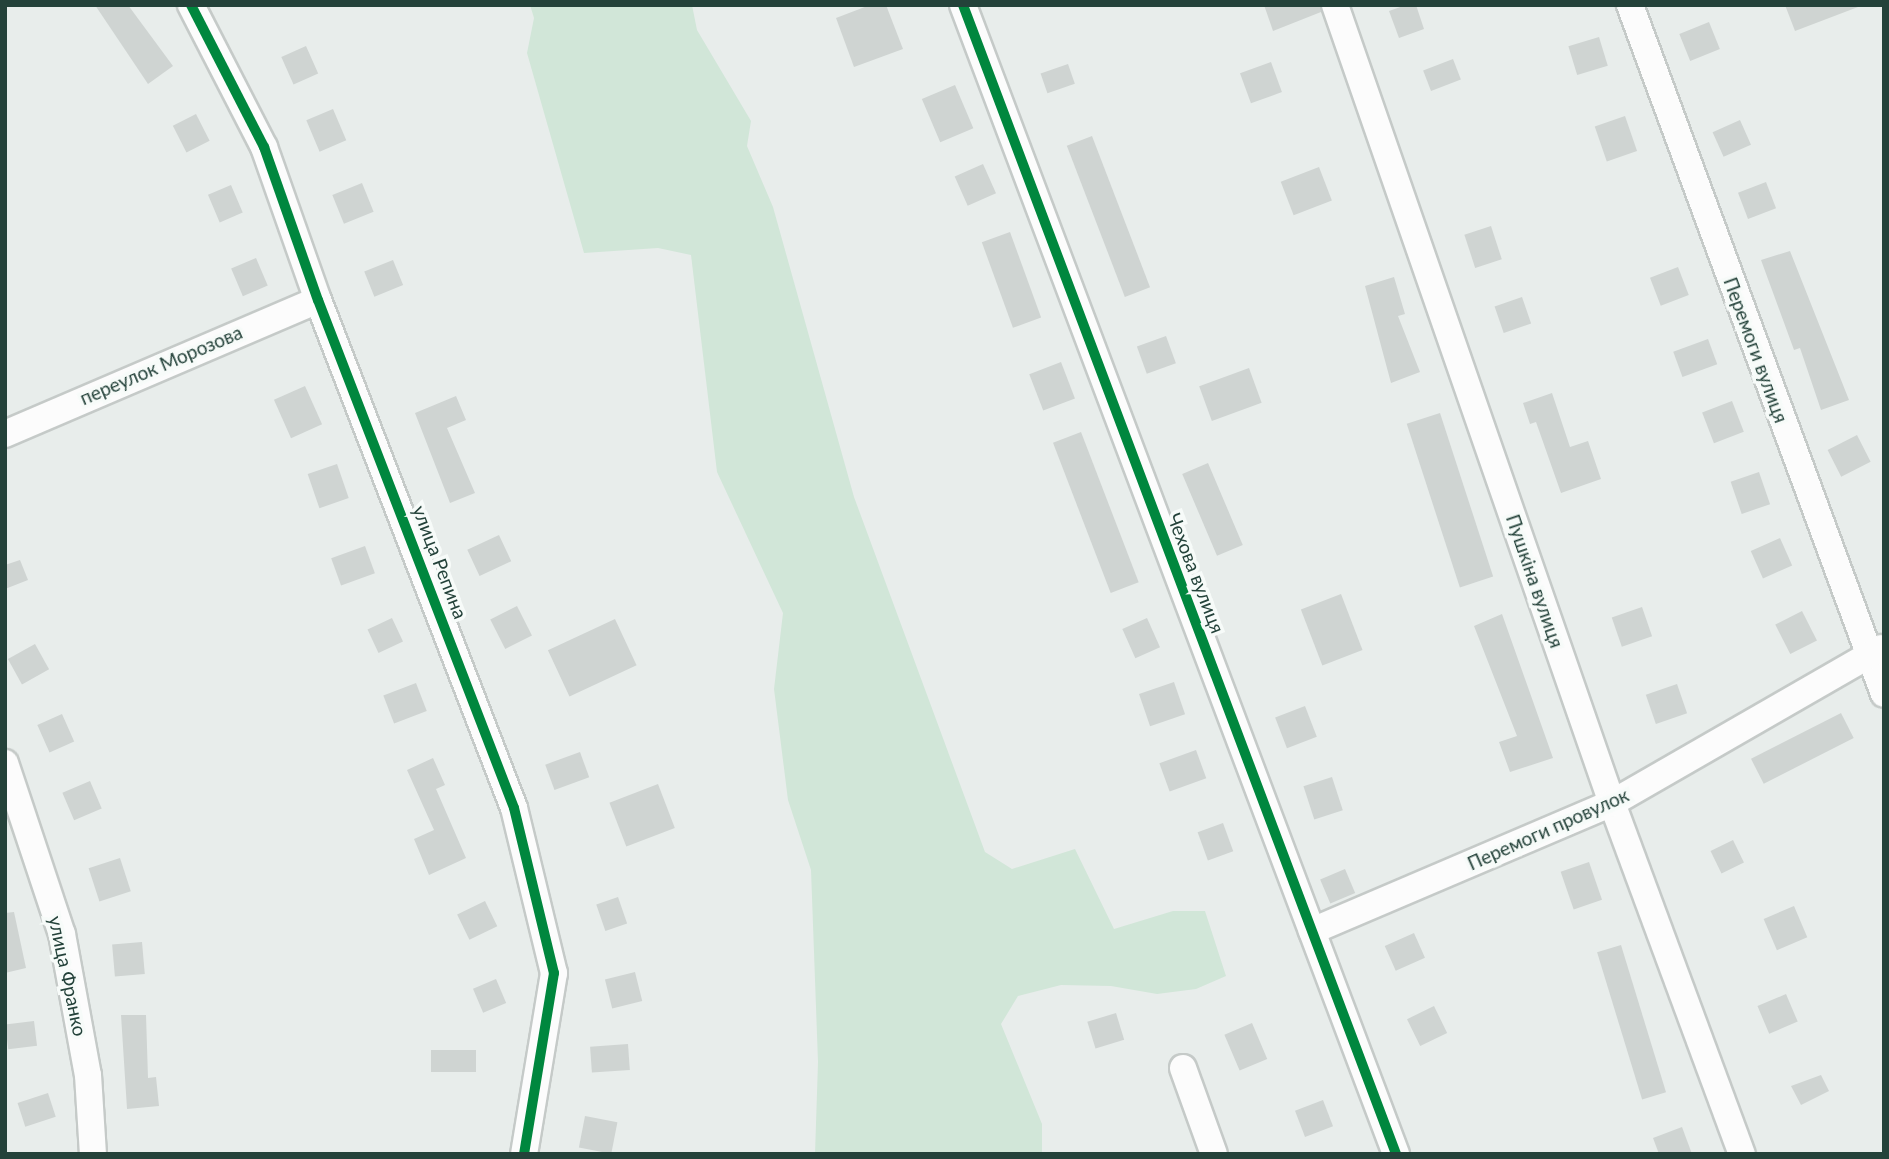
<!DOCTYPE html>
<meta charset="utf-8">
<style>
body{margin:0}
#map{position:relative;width:1889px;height:1159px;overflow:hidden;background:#e8edeb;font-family:Lato,sans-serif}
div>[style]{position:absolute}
.green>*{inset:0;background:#d1e6d8}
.building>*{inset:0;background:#cfd4d2;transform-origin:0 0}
.roads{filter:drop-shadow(2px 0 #c5cac8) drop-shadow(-2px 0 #c5cac8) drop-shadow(0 2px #c5cac8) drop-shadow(0 -2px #c5cac8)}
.minor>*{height:26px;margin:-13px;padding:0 13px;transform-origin:13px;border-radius:13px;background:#fcfcfc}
.cycleway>*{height:10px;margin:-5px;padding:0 5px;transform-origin:5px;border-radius:5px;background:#00873e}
span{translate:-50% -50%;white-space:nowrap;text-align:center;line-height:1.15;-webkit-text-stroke:7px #f7fbf9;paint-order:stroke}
.street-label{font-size:19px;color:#24423a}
.frame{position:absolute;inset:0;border:7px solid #24423a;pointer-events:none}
</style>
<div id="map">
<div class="green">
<div style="clip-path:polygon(530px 5px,692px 5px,697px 30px,751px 121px,747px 146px,773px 207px,854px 497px,985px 852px,1012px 869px,1075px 849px,1114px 929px,1173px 911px,1205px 911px,1226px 976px,1196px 989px,1157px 994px,1111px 986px,1061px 985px,1018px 996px,1001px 1024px,1042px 1124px,1042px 1154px,815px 1154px,818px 1062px,811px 870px,788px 800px,774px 689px,783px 613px,717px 472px,691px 255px,658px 248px,584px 253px,527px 53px,534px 18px)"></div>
</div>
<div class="building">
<div style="clip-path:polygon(95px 5px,128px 5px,173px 66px,148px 84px)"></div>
<div style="clip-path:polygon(870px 5px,886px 5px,903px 49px,854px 67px,836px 18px)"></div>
<div style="clip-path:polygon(1264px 5px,1320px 5px,1321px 12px,1273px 31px)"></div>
<div style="clip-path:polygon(1406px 5px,1416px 5px,1424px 29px,1399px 38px,1389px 11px)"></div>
<div style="clip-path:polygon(1785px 5px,1858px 5px,1858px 7px,1795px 31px)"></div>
<div style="left:1709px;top:22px;width:29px;height:32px;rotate:68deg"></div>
<div style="left:1599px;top:37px;width:30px;height:32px;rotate:73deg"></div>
<div style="left:306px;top:46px;width:30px;height:27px;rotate:66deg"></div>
<div style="left:1453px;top:59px;width:22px;height:32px;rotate:69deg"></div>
<div style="left:1271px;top:62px;width:32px;height:33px;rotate:70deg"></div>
<div style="left:1068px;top:64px;width:21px;height:29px;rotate:71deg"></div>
<div style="left:955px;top:85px;width:47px;height:36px;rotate:67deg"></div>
<div style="left:333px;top:109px;width:34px;height:29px;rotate:67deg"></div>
<div style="left:196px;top:114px;width:30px;height:26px;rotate:63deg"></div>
<div style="left:1625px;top:116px;width:37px;height:32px;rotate:71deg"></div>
<div style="left:1740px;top:120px;width:27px;height:30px;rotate:66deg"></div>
<div style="left:1092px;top:136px;width:162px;height:27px;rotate:69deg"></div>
<div style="left:983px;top:164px;width:32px;height:31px;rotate:66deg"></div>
<div style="left:1319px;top:167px;width:36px;height:41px;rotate:69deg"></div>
<div style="left:1766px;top:182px;width:28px;height:30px;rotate:69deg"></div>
<div style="left:362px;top:183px;width:31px;height:32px;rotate:68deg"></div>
<div style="left:231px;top:185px;width:30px;height:25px;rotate:67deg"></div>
<div style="left:1491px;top:226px;width:35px;height:28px;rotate:72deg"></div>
<div style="left:1010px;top:232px;width:91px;height:30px;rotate:70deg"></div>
<div style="clip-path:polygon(1790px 251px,1849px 400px,1821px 410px,1800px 348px,1794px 350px,1761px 260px)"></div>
<div style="left:256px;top:258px;width:30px;height:27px;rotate:67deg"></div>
<div style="left:393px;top:260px;width:27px;height:31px;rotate:68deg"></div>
<div style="left:1678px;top:267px;width:30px;height:30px;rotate:69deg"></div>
<div style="clip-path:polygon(1394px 277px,1405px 314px,1398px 316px,1420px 372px,1391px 383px,1365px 286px)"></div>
<div style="left:1522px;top:297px;width:28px;height:29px;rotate:71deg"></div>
<div style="left:1166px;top:336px;width:29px;height:31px;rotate:70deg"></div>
<div style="left:1708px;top:339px;width:27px;height:37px;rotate:70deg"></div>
<div style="left:1061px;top:362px;width:39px;height:34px;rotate:69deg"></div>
<div style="left:1249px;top:368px;width:37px;height:53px;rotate:70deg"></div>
<div style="left:305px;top:386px;width:42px;height:34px;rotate:66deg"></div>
<div style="clip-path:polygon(1552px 393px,1570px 447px,1588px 441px,1601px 479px,1561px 493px,1536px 422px,1530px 424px,1523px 403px)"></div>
<div style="clip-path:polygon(456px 396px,466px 420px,447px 428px,475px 493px,450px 503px,415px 413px)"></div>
<div style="left:1732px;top:401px;width:33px;height:32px;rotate:69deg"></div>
<div style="left:1440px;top:413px;width:172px;height:35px;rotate:72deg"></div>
<div style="left:1081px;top:432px;width:161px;height:30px;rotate:69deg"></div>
<div style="left:1857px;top:435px;width:30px;height:33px;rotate:63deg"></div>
<div style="left:1208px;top:463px;width:89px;height:28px;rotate:67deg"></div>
<div style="left:337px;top:464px;width:36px;height:31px;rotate:71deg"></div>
<div style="left:1759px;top:472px;width:34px;height:30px;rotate:71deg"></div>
<div style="left:499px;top:535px;width:29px;height:35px;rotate:65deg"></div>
<div style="left:1780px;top:538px;width:30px;height:32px;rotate:66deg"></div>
<div style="left:365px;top:546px;width:29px;height:36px;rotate:70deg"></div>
<div style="clip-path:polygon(20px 560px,28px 580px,5px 589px,5px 565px)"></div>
<div style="left:1341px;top:594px;width:60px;height:43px;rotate:69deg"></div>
<div style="left:517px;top:606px;width:33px;height:30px;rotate:63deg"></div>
<div style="left:1642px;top:607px;width:31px;height:32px;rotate:71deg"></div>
<div style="left:1802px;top:611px;width:33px;height:30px;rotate:63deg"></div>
<div style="clip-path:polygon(1502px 614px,1553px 758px,1510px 772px,1499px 742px,1517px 736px,1474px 626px)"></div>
<div style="left:392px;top:618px;width:26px;height:27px;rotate:65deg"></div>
<div style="left:1147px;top:618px;width:32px;height:27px;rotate:66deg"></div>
<div style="left:615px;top:619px;width:51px;height:74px;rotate:65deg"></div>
<div style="left:35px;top:644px;width:29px;height:31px;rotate:61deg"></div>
<div style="left:1174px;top:682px;width:34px;height:37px;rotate:71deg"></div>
<div style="left:416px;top:683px;width:30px;height:35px;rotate:69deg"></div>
<div style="left:1677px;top:684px;width:31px;height:33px;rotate:71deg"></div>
<div style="left:1305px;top:706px;width:33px;height:32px;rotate:69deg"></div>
<div style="left:1841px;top:713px;width:28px;height:101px;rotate:63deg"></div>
<div style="left:62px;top:714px;width:30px;height:27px;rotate:66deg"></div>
<div style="left:1196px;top:750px;width:30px;height:39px;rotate:70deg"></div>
<div style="left:580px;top:752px;width:27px;height:37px;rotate:70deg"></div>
<div style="clip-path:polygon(433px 758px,445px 785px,436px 789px,466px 858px,429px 875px,414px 839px,434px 830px,407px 770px)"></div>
<div style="left:1332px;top:777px;width:35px;height:30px;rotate:72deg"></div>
<div style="left:90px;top:781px;width:30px;height:30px;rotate:67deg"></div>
<div style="left:658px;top:784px;width:47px;height:52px;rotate:69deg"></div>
<div style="left:1223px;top:823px;width:30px;height:27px;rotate:70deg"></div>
<div style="left:1733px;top:840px;width:25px;height:25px;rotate:64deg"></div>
<div style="left:120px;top:858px;width:35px;height:33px;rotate:72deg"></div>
<div style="left:1589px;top:862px;width:40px;height:30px;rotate:71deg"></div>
<div style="left:1345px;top:869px;width:26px;height:27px;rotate:67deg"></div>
<div style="left:618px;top:897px;width:28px;height:23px;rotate:71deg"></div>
<div style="left:485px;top:901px;width:28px;height:31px;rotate:64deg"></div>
<div style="left:1794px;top:906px;width:34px;height:33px;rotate:67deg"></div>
<div style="clip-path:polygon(14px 912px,26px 968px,5px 973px,5px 913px)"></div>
<div style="left:1414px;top:933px;width:27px;height:32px;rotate:66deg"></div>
<div style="left:142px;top:942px;width:32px;height:30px;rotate:85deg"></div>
<div style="left:1621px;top:945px;width:154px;height:25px;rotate:73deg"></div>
<div style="left:635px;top:972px;width:30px;height:31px;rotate:76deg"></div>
<div style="left:496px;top:979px;width:26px;height:25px;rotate:67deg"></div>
<div style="left:1786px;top:994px;width:30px;height:31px;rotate:67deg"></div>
<div style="left:1434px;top:1006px;width:30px;height:30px;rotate:64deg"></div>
<div style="left:1116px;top:1013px;width:28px;height:30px;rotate:73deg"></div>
<div style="clip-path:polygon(121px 1015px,146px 1015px,148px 1078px,156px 1077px,159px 1106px,127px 1109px)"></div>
<div style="left:34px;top:1021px;width:25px;height:29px;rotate:83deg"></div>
<div style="left:1252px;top:1023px;width:39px;height:30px;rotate:67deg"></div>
<div style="left:628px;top:1044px;width:26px;height:38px;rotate:86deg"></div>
<div style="left:431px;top:1050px;width:45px;height:22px"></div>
<div style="clip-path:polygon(1821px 1075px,1829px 1091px,1801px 1105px,1791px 1086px)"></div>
<div style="left:48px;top:1093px;width:25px;height:32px;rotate:72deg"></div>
<div style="left:1323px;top:1100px;width:28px;height:30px;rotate:69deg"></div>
<div style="left:585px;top:1116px;width:33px;height:32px;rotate:11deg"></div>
<div style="clip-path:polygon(1682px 1127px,1692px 1154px,1659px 1154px,1653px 1138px)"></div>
</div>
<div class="roads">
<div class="minor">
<div style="left:191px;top:5px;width:160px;rotate:62.8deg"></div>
<div style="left:264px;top:147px;width:162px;rotate:70.6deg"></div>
<div style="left:318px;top:300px;width:544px;rotate:68.9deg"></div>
<div style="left:514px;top:808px;width:170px;rotate:76.4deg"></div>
<div style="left:554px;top:973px;width:183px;rotate:99.4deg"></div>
<div style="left:963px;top:5px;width:1228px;rotate:69.35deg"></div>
<div style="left:1335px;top:5px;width:845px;rotate:70.86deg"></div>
<div style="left:1612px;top:803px;width:374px;rotate:69.7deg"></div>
<div style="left:1630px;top:5px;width:734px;rotate:69.76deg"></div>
<div style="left:5px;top:434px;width:340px;rotate:-23.2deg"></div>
<div style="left:5px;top:763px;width:180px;rotate:71.6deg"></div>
<div style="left:62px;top:934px;width:143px;rotate:79.6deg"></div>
<div style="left:88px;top:1075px;width:79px;rotate:86.4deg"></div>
<div style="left:1312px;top:931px;width:326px;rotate:-23.1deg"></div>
<div style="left:1612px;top:803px;width:311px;rotate:-29.9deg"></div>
<div style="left:1183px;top:1068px;width:91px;rotate:70.2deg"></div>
</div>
</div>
<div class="cycleway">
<div style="left:191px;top:5px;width:160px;rotate:62.8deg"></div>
<div style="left:264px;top:147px;width:162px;rotate:70.6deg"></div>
<div style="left:318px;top:300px;width:544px;rotate:68.9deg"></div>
<div style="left:514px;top:808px;width:170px;rotate:76.4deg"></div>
<div style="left:554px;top:973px;width:183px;rotate:99.4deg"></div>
<div style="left:963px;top:5px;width:1228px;rotate:69.35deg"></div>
</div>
<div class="street-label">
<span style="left:1756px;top:350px;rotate:70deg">Перемоги вулиця</span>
<span style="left:161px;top:365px;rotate:-23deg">переулок Морозова</span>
<span style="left:440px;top:562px;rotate:69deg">улица Репина</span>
<span style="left:1196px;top:573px;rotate:69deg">Чехова вулиця</span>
<span style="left:1535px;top:581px;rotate:71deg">Пушкіна вулиця</span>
<span style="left:1548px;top:829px;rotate:-24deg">Перемоги провулок</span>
<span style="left:68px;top:976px;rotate:78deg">улица Франко</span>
</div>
<div class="frame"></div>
</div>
